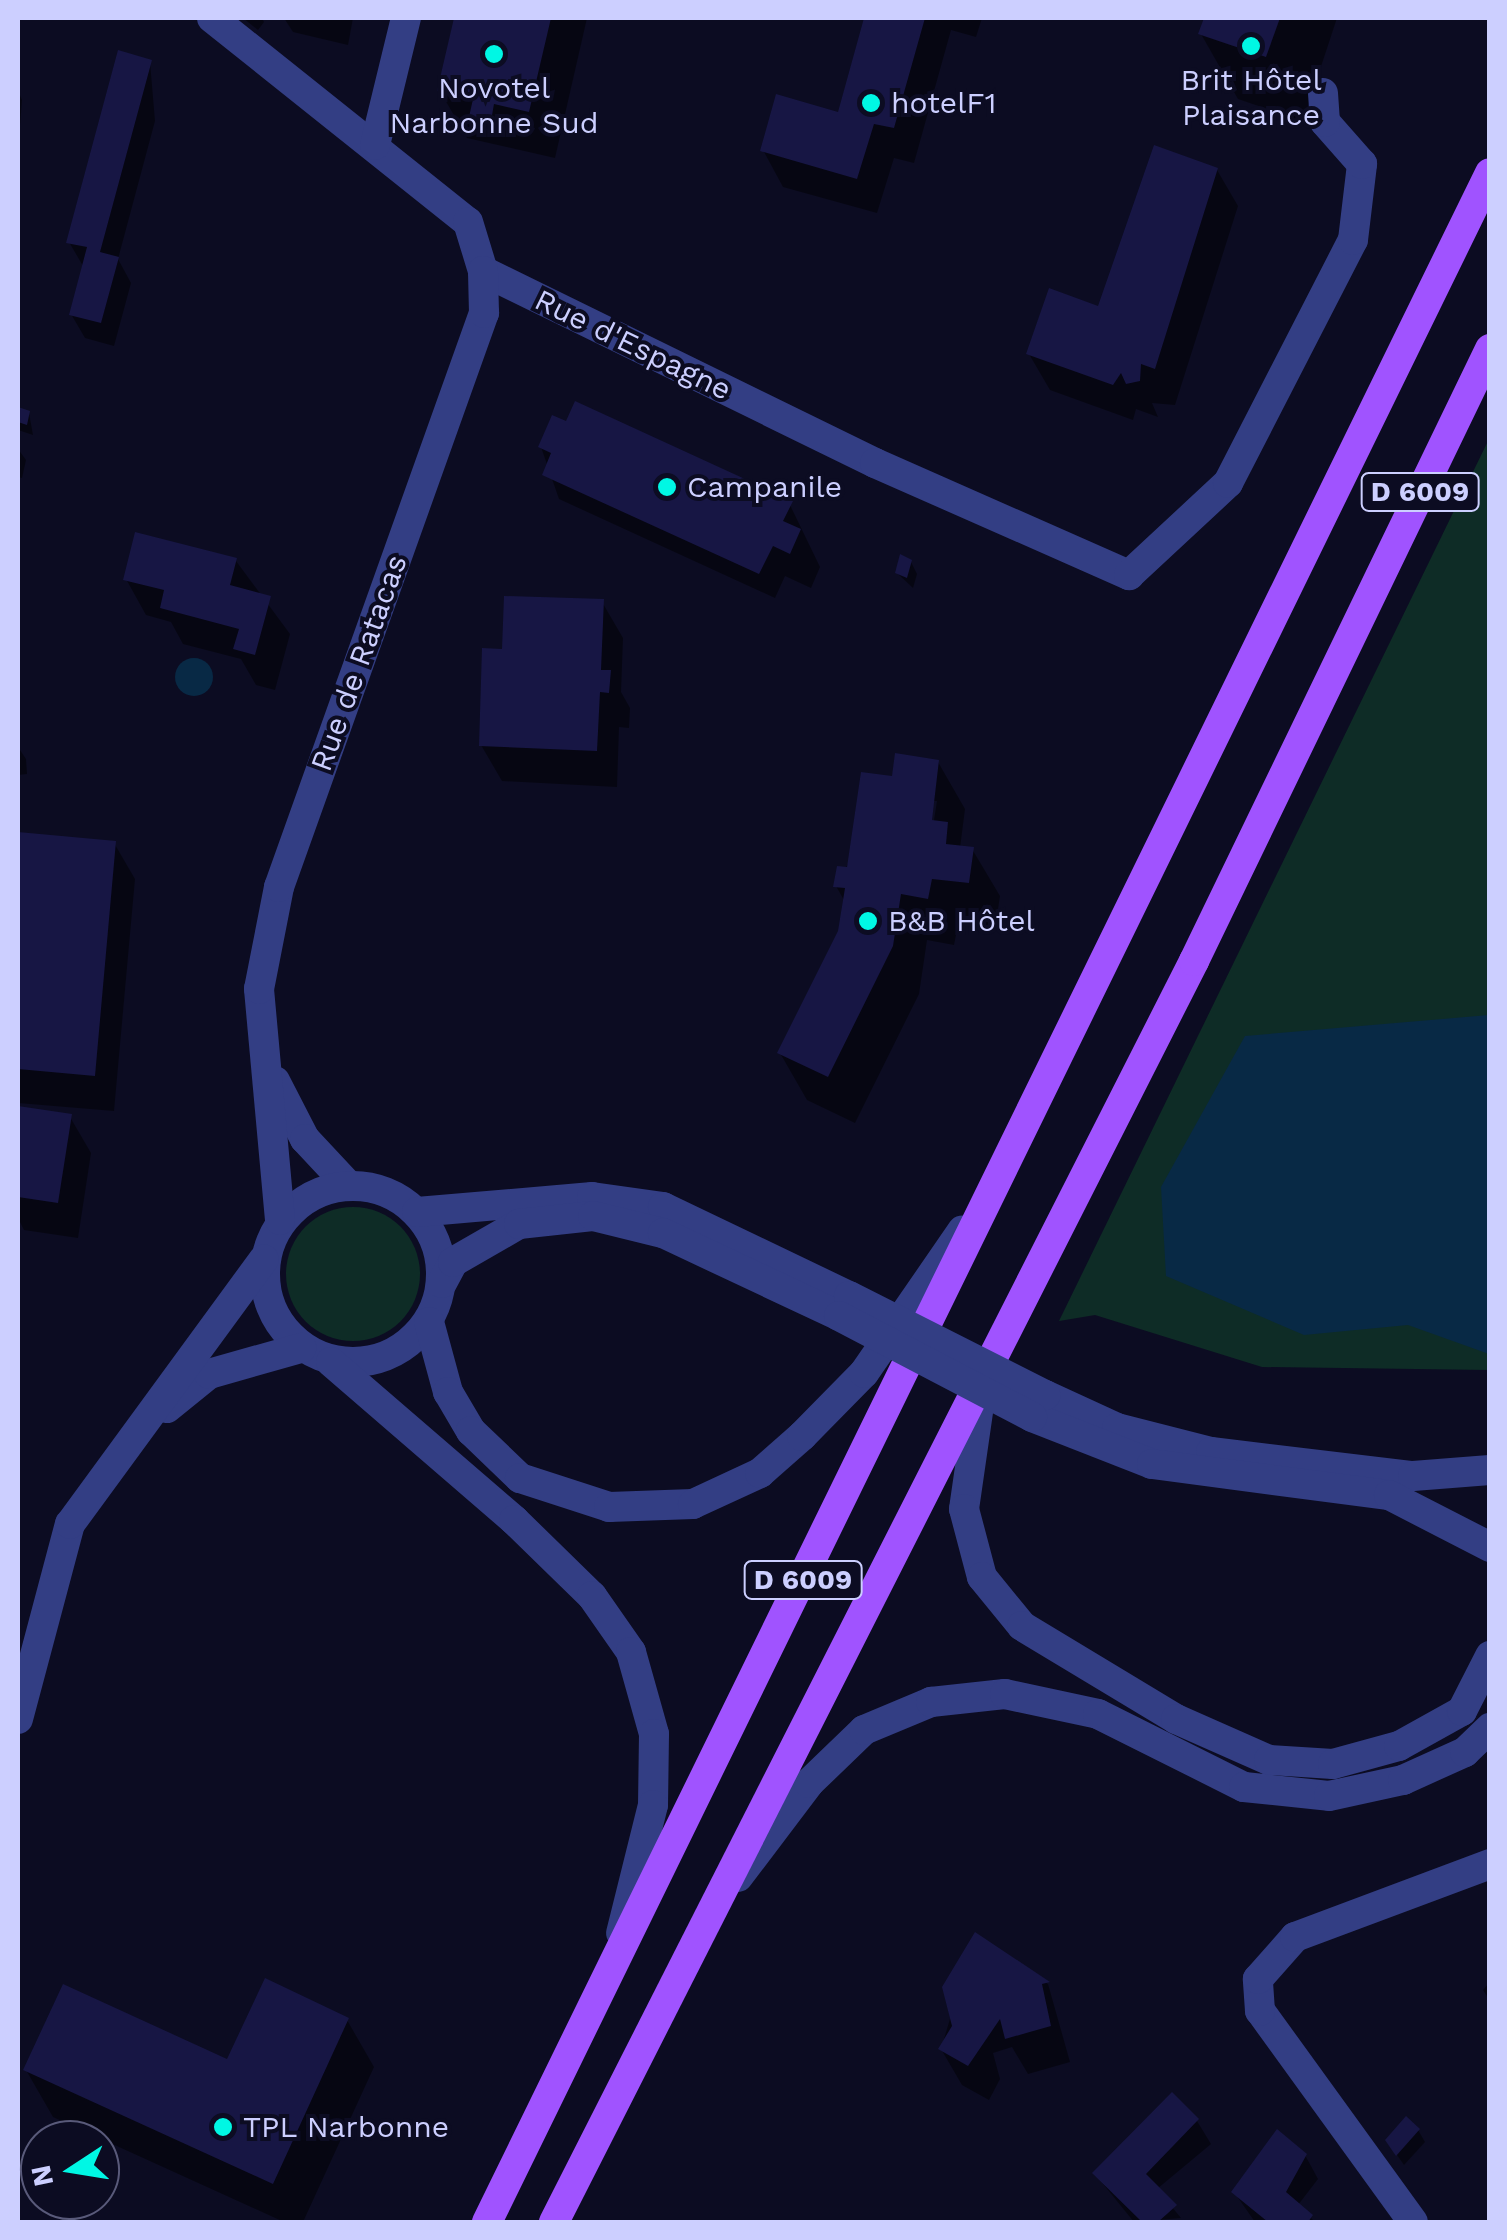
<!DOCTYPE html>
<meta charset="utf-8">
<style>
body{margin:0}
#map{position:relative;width:1507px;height:2240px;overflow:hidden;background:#0c0c22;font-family:"Work Sans",sans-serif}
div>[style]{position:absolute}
.green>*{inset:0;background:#0e2c26}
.round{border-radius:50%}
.water>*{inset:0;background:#082945}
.shadow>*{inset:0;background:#0007}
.building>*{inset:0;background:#171644}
.minor>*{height:30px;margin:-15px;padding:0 15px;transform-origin:15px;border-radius:15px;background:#333e84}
.minor>.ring{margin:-15px;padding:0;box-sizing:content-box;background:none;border:30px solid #333e84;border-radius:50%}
.major>*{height:30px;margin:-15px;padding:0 15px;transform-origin:15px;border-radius:15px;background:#a053ff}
.minor-bridge>*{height:30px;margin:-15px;padding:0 15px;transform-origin:15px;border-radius:15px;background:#333e84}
.dots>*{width:28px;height:28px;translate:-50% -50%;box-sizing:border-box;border:5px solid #0c0c22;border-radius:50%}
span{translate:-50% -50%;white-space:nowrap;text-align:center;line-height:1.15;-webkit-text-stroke:8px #0c0c22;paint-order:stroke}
.shield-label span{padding:2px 8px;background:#0c0c22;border:2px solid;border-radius:8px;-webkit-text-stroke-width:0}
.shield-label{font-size:28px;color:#cccfff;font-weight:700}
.poi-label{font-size:30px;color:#cccfff}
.left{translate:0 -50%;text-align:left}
.street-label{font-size:30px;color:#cccfff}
.frame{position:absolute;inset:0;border:20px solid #cccfff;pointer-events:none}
.north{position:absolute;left:20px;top:2120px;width:100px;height:100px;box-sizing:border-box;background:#0c0c22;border:2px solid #595a7a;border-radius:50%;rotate:258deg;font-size:28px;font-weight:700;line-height:40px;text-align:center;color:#cccfff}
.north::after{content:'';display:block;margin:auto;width:35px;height:45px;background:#00f7e4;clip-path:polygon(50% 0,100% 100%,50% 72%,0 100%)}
</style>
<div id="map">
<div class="green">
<div style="clip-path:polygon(1489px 439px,1489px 1370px,1262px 1367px,1095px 1315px,1059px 1321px)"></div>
<div class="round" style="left:286px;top:1207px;width:134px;height:134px"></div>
</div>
<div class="water">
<div class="round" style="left:175px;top:658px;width:38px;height:38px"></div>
<div style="clip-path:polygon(1489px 1015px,1489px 1354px,1408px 1325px,1304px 1335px,1166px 1276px,1161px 1187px,1245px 1036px)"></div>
</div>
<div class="shadow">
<div style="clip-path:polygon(243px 18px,262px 18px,264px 22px,258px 30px)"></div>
<div style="clip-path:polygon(284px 18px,353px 18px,348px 45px,293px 32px)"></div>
<div style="clip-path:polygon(457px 18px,587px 18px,555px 158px,467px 138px,440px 91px)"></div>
<div style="clip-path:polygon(867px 18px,982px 18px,976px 37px,951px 30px,914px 163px,894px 158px,877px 213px,783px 187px,763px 150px,839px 115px)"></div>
<div style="clip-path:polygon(1206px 18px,1337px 18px,1303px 121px,1238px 99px,1201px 34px)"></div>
<div style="clip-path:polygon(150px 62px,155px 121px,118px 259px,131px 283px,114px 346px,85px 338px,71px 314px,83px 266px,69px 242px)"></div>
<div style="clip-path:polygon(18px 91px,22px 100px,18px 150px)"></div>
<div style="clip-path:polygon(1217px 170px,1238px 206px,1175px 405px,1152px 403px,1158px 417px,1136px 409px,1133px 420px,1050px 390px,1029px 354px,1100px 309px)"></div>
<div style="clip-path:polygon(18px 410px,29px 413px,33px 435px,18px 430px)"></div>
<div style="clip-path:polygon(541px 447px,790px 505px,820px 567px,811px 588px,785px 576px,775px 598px,559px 499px)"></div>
<div style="clip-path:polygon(18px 449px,26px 460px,22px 478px,18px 477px)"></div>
<div style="clip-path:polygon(236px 561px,290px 634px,275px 690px,256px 685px,241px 659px,183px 644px,171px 622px,146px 615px,126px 579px)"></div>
<div style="clip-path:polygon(911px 562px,917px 574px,913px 588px,897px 573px)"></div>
<div style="clip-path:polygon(602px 602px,623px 638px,621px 692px,630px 708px,629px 728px,619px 727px,617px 787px,502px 781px,481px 745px,504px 651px)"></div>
<div style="clip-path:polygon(18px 747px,26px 759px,27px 774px,18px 775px)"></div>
<div style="clip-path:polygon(evenodd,938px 762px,965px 809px,960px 848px,972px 849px,1000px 896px,995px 929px,958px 925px,954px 945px,927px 940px,919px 994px,855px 1123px,807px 1100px,780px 1053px,840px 932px,845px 902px,836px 886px,894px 779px,938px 762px,932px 801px,937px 801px,932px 833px,927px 832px,932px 801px)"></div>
<div style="clip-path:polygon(18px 834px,114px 843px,135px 879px,114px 1111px,18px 1103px)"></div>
<div style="clip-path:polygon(18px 1108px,70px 1117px,91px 1153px,78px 1238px,24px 1230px,18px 1218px)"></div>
<div style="clip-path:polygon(975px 1935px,1048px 1984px,1070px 2062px,1028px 2074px,1012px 2047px,993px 2053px,1000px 2079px,989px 2100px,962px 2085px,941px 2049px)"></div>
<div style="clip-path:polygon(1490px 1982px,1490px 2001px,1483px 1990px)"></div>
<div style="clip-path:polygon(347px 2020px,374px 2067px,303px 2222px,284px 2222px,53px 2117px,26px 2070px,228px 2062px)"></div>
<div style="clip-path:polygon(1197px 2121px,1211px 2144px,1157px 2189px,1181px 2218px,1134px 2222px,1095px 2174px)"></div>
<div style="clip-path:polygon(1418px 2130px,1425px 2142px,1404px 2165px,1395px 2152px)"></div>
<div style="clip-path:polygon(1305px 2155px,1318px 2179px,1298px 2205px,1315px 2222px,1255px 2222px,1234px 2192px)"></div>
</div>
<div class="building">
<div style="clip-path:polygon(454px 18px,551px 18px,529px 112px,494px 104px,491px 121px,469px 117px,473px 99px,437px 91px)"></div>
<div style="clip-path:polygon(864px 18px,925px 18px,894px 128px,874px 124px,857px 179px,760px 151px,776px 94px,838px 112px)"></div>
<div style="clip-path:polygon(1204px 18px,1280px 18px,1266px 57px,1198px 34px)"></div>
<div style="clip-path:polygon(118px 50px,152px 60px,100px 252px,119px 257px,101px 323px,69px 315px,87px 247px,66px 243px)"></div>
<div style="clip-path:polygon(1154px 145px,1218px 168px,1155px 369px,1141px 364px,1140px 381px,1126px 384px,1121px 373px,1113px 385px,1026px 354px,1049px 288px,1098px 306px)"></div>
<div style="clip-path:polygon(575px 401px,793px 501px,783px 521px,801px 529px,790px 554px,773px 546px,759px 574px,542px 475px,551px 453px,538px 447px,552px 415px,566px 421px)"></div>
<div style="clip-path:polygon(18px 407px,30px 411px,27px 425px,18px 422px)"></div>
<div style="clip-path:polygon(135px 532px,237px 558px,230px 585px,271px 596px,255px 655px,233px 649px,239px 629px,160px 608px,164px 590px,123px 580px)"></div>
<div style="clip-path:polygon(900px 554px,912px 560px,907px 578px,895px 573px)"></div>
<div style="clip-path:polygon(504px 596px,604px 599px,601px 670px,611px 670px,609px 693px,600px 692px,597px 751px,479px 746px,482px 648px,502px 649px)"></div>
<div style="clip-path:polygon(895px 753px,939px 760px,932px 820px,948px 822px,946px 844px,974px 847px,969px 883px,932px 879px,928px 899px,901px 894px,893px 946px,828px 1077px,777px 1053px,838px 931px,845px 888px,833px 887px,837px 866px,847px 867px,861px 772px,892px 776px)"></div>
<div style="clip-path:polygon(18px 832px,116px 841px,95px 1076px,18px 1069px)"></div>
<div style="clip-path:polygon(18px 1106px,72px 1114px,58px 1203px,18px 1197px)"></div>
<div style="clip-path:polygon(975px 1932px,1050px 1982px,1042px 1984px,1051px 2026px,1005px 2039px,1000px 2019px,968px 2066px,938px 2049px,952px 2026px,942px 1987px)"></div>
<div style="clip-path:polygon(265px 1978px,349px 2018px,273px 2184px,23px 2070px,63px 1984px,227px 2059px)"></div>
<div style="clip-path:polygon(1172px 2092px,1199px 2119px,1146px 2174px,1177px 2205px,1158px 2222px,1142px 2222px,1092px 2173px)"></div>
<div style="clip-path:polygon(1406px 2116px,1420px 2129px,1396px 2156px,1385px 2140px)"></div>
<div style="clip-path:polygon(1277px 2129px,1307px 2154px,1286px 2192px,1313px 2215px,1308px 2222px,1268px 2222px,1231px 2192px)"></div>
</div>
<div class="minor">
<div style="left:212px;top:18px;width:327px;rotate:38.6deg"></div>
<div style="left:468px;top:222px;width:51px;rotate:73deg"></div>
<div style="left:483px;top:271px;width:436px;rotate:26.1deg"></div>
<div style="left:875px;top:463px;width:278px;rotate:23.8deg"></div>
<div style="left:1129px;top:575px;width:135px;rotate:-42.9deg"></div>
<div style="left:1228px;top:483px;width:273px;rotate:-62.8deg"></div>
<div style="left:1353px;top:240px;width:77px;rotate:-83.2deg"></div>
<div style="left:1362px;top:164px;width:56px;rotate:-131.4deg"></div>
<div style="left:1325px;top:122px;width:29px;rotate:-94deg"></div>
<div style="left:375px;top:145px;width:131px;rotate:-76.3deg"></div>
<div style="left:275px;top:1081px;width:65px;rotate:62.7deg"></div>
<div style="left:305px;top:1139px;width:62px;rotate:47deg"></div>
<div class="ring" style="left:265px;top:1186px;width:146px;height:146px"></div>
<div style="left:417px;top:1212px;width:176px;rotate:-4.9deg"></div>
<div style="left:592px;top:1197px;width:72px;rotate:8deg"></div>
<div style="left:663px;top:1207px;width:206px;rotate:25.6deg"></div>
<div style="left:280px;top:1220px;width:232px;rotate:-95.2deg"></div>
<div style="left:259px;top:989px;width:104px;rotate:-78.9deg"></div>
<div style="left:279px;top:887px;width:610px;rotate:-70.35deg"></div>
<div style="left:484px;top:313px;width:42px;rotate:-91.4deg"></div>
<div style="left:442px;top:1283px;width:24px;rotate:-62deg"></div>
<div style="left:453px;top:1262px;width:76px;rotate:-29.9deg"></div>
<div style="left:519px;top:1224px;width:74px;rotate:-6.2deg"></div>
<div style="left:593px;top:1216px;width:72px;rotate:13.7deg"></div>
<div style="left:663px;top:1233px;width:195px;rotate:25.2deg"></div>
<div style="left:429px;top:1322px;width:73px;rotate:74.8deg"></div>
<div style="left:448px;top:1392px;width:45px;rotate:59.5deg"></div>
<div style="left:471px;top:1431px;width:68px;rotate:43.8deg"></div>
<div style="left:520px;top:1478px;width:94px;rotate:18deg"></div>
<div style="left:609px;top:1507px;width:84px;rotate:-2deg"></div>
<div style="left:693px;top:1504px;width:74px;rotate:-24.8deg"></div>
<div style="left:760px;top:1473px;width:56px;rotate:-41.4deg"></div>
<div style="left:802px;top:1436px;width:88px;rotate:-45.5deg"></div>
<div style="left:864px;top:1373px;width:173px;rotate:-55.4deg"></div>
<div style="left:331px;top:1362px;width:242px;rotate:40.8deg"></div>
<div style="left:514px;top:1520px;width:109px;rotate:44.3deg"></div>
<div style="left:592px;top:1596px;width:68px;rotate:55.1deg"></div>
<div style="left:631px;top:1652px;width:85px;rotate:74.3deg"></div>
<div style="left:654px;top:1734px;width:71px;rotate:90.8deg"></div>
<div style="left:653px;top:1805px;width:132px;rotate:104deg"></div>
<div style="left:1045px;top:1395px;width:79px;rotate:24.6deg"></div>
<div style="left:1117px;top:1428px;width:97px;rotate:14.3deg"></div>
<div style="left:1211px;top:1452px;width:203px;rotate:6.8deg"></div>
<div style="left:1413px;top:1476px;width:77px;rotate:-4.5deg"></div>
<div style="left:979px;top:1405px;width:105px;rotate:98.2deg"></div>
<div style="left:964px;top:1509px;width:70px;rotate:75.2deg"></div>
<div style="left:982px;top:1577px;width:63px;rotate:50.8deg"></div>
<div style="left:1022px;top:1626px;width:180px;rotate:31.1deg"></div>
<div style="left:1176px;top:1719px;width:102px;rotate:23.8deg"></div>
<div style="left:1269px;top:1760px;width:64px;rotate:3.6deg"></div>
<div style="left:1333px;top:1764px;width:68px;rotate:-15.3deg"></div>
<div style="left:1399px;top:1746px;width:72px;rotate:-29.1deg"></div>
<div style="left:1462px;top:1711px;width:62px;rotate:-63deg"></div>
<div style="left:167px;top:1408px;width:54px;rotate:-39deg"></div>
<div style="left:209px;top:1374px;width:96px;rotate:-15.8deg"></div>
<div style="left:1032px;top:1417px;width:129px;rotate:21.4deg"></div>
<div style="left:1152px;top:1464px;width:239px;rotate:7.5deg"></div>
<div style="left:1389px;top:1495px;width:114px;rotate:27.2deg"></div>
<div style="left:18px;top:1719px;width:202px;rotate:-75.1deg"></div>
<div style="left:70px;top:1524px;width:328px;rotate:-53.8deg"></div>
<div style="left:738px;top:1877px;width:118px;rotate:-52.9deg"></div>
<div style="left:809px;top:1783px;width:76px;rotate:-43.9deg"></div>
<div style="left:864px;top:1730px;width:73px;rotate:-22.7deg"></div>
<div style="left:931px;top:1702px;width:74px;rotate:-6.2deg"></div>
<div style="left:1005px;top:1694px;width:95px;rotate:12.1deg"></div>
<div style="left:1098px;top:1714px;width:163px;rotate:26.6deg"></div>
<div style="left:1244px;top:1787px;width:85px;rotate:6deg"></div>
<div style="left:1329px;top:1796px;width:76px;rotate:-12.2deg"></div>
<div style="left:1403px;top:1780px;width:68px;rotate:-24.3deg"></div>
<div style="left:1465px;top:1752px;width:35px;rotate:-44deg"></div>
<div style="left:1413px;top:2222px;width:261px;rotate:-125.9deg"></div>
<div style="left:1260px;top:2011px;width:32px;rotate:-94deg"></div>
<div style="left:1258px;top:1979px;width:56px;rotate:-48.6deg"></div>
<div style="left:1295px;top:1937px;width:208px;rotate:-20.5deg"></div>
</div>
<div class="major">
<div style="left:487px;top:2222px;width:2281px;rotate:-63.92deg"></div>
<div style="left:554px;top:2222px;width:1414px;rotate:-63.09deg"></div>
<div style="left:1194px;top:961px;width:680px;rotate:-64.19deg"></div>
</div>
<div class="minor-bridge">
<div style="left:849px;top:1296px;width:220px;rotate:26.8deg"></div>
<div style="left:839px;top:1316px;width:218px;rotate:27.6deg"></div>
</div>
<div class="dots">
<div style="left:1251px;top:46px;background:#00f7e4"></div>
<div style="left:494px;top:54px;background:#00f7e4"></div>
<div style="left:871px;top:103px;background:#00f7e4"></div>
<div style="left:667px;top:487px;background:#00f7e4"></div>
<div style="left:868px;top:921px;background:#00f7e4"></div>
<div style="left:223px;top:2127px;background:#00f7e4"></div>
</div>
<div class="shield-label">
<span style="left:1420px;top:492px">D 6009</span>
<span style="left:803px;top:1580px">D 6009</span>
</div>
<div class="poi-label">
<span style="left:1251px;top:97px">Brit Hôtel<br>Plaisance</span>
<span style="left:494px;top:105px">Novotel<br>Narbonne Sud</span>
<span class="left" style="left:891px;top:103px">hotelF1</span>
<span class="left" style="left:687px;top:487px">Campanile</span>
<span class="left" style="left:888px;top:921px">B&amp;B Hôtel</span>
<span class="left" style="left:243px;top:2127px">TPL Narbonne</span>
</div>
<div class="street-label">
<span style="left:633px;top:345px;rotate:26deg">Rue d'Espagne</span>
<span style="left:359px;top:663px;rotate:-70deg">Rue de Ratacas</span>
</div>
<div class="frame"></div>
<div class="north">N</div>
</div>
